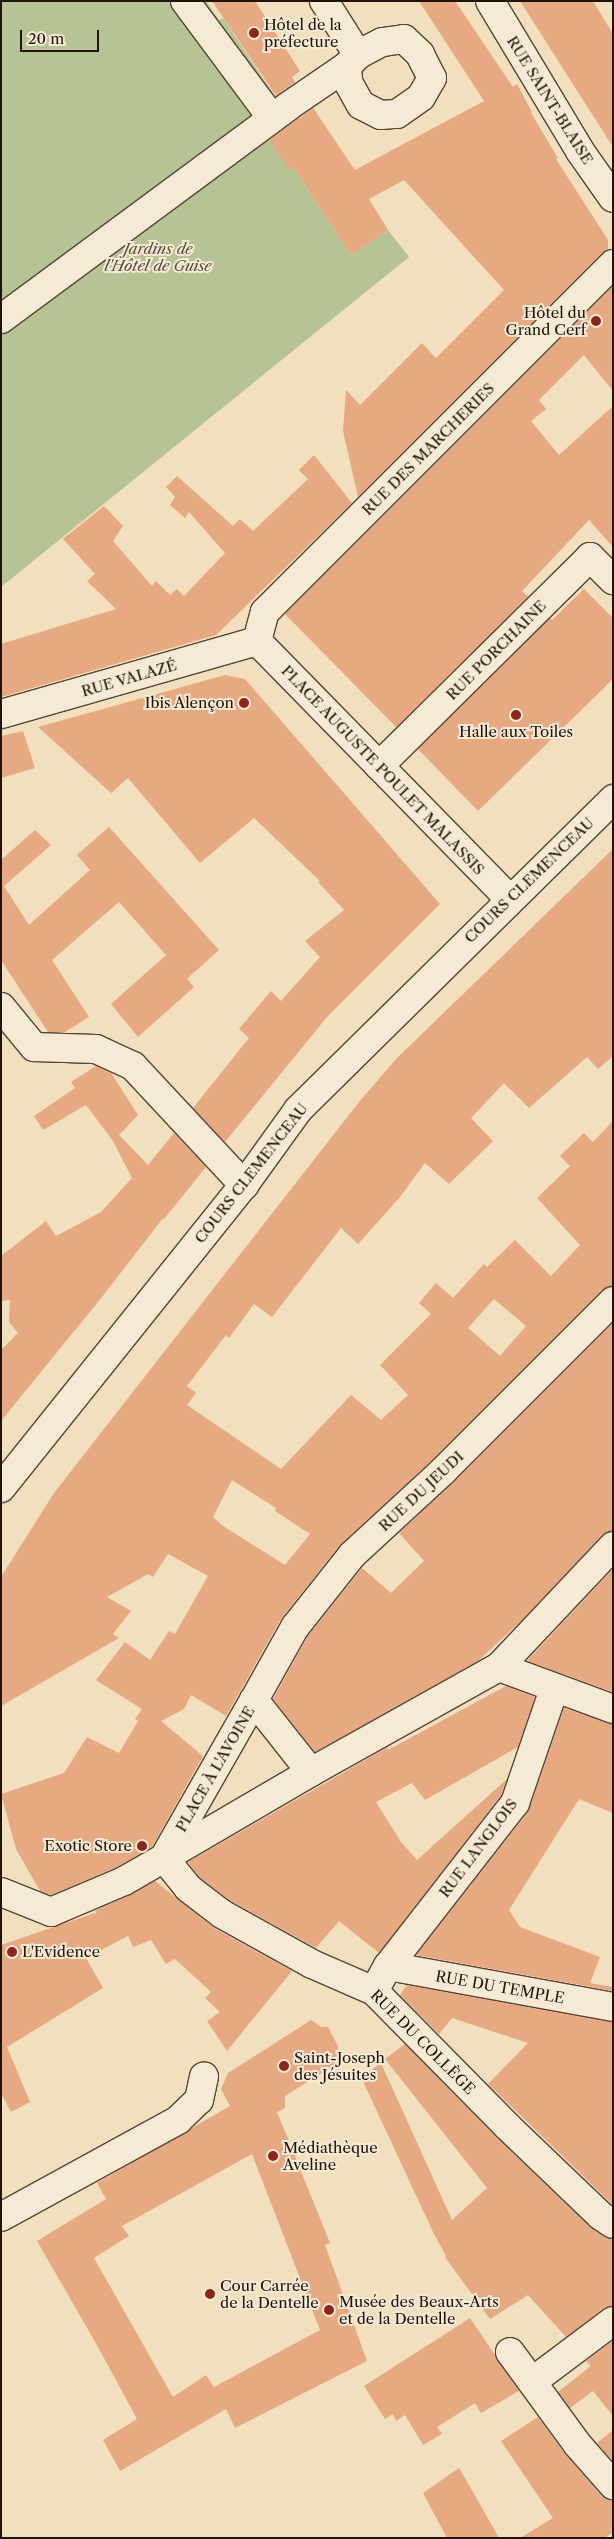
<!DOCTYPE html>
<meta charset="utf-8">
<style>
body{margin:0}
#map{position:relative;width:614px;height:2539px;overflow:hidden;background:#f2dfbd;font-family:"Libre Caslon Text",serif}
div>[style]{position:absolute}
.green>*{inset:0;background:#b6c395}
.building>*{inset:0;background:#e6a982}
.roads{filter:drop-shadow(1px 0 #544638) drop-shadow(-1px 0 #544638) drop-shadow(0 1px #544638) drop-shadow(0 -1px #544638)}
.minor>*{height:28px;margin:-14px;padding:0 14px;transform-origin:14px;border-radius:14px;background:#f7ead4}
.dots>*{width:14px;height:14px;translate:-50% -50%;box-sizing:border-box;border:2px solid #f7ead4;border-radius:50%}
span{translate:-50% -50%;white-space:nowrap;text-align:center;line-height:1.15;-webkit-text-stroke:4px #f7ead4;paint-order:stroke}
.poi-label{font-size:15px;color:#20130c}
.left{translate:0 -50%;text-align:left}
.right{translate:-100% -50%;text-align:right}
.street-label{font-size:15px;color:#20130c}
.park-label{font-size:15px;color:#54513c;font-style:italic}
.frame{position:absolute;inset:0;border:2px solid #20130c;pointer-events:none}
.scale{position:absolute;left:20px;top:30px;width:79px;height:22px;box-sizing:border-box;border:2px solid #20130c;border-top:0;padding-left:6px;font-size:15px;line-height:18px;white-space:nowrap;color:#20130c;-webkit-text-stroke:4px #f7ead4;paint-order:stroke}
</style>
<div id="map">
<div class="green">
<div style="clip-path:polygon(1px 1px,206px 1px,219px 20px,223px 18px,292px 122px,268px 138px,289px 169px,293px 167px,351px 255px,388px 230px,409px 257px,1px 587px)"></div>
</div>
<div class="building">
<div style="clip-path:polygon(212px 1px,255px 1px,300px 71px,292px 77px,295px 82px,276px 96px)"></div>
<div style="clip-path:polygon(419px 1px,455px 1px,513px 87px,517px 84px,532px 112px,531px 113px,558px 158px,556px 159px,608px 240px,608px 249px,602px 253px,358px 497px,343px 431px,346px 390px,360px 405px,422px 343px,436px 358px,504px 290px,404px 180px,369px 199px,388px 230px,351px 255px,293px 167px,289px 170px,269px 140px,313px 108px,355px 170px,484px 101px)"></div>
<div style="clip-path:polygon(520px 1px,593px 1px,613px 34px,613px 147px)"></div>
<div style="clip-path:polygon(613px 286px,613px 391px,584px 355px,539px 400px,546px 409px,531px 421px,559px 455px,613px 406px,613px 547px,589px 520px,522px 591px,528px 597px,396px 727px,285px 614px)"></div>
<div style="clip-path:polygon(314px 455px,352px 503px,216px 635px,1px 697px,1px 644px,116px 609px,87px 581px,95px 574px,63px 539px,104px 506px,123px 526px,113px 541px,152px 586px,156px 581px,170px 595px,177px 589px,184px 596px,225px 553px,189px 512px,185px 518px,170px 505px,175px 497px,166px 487px,177px 476px,233px 526px,240px 519px,253px 531px,308px 479px,299px 470px)"></div>
<div style="clip-path:polygon(584px 589px,613px 618px,613px 679px,478px 811px,418px 749px,550px 618px,552px 620px)"></div>
<div style="clip-path:polygon(225px 675px,245px 679px,440px 904px,327px 1017px,225px 1142px,193px 1108px,249px 1038px,239px 1029px,271px 991px,281px 1001px,320px 957px,305px 941px,344px 910px,318px 882px,320px 881px,254px 818px,200px 863px,128px 778px,111px 793px,38px 727px)"></div>
<div style="clip-path:polygon(23px 731px,35px 768px,1px 778px,1px 736px)"></div>
<div style="clip-path:polygon(109px 827px,219px 950px,187px 979px,194px 987px,138px 1037px,111px 1004px,166px 955px,119px 902px,52px 960px,89px 1017px,65px 1032px,48px 1032px,1px 960px,1px 860px,35px 830px,51px 845px,4px 886px,29px 925px,90px 870px,77px 855px)"></div>
<div style="clip-path:polygon(evenodd,613px 849px,613px 1056px,598px 1069px,587px 1057px,529px 1108px,504px 1083px,471px 1118px,493px 1141px,449px 1184px,425px 1163px,400px 1197px,358px 1244px,341px 1228px,272px 1317px,254px 1304px,229px 1338px,226px 1335px,187px 1386px,196px 1393px,187px 1405px,281px 1469px,351px 1395px,381px 1420px,408px 1395px,380px 1365px,431px 1314px,419px 1303px,436px 1283px,453px 1298px,484px 1264px,487px 1267px,515px 1240px,551px 1276px,580px 1245px,537px 1198px,570px 1166px,560px 1156px,584px 1133px,593px 1142px,613px 1121px,613px 1286px,602px 1290px,432px 1460px,340px 1545px,281px 1619px,226px 1716px,191px 1695px,184px 1709px,161px 1721px,203px 1756px,152px 1847px,117px 1867px,51px 1895px,40px 1891px,16px 1849px,1px 1794px,64px 1773px,87px 1737px,119px 1753px,138px 1721px,135px 1719px,142px 1709px,96px 1680px,125px 1642px,150px 1660px,169px 1631px,175px 1634px,208px 1576px,168px 1554px,153px 1577px,148px 1574px,107px 1597px,131px 1611px,113px 1634px,119px 1638px,1px 1706px,1px 1577px,54px 1493px,359px 1102px,397px 1058px,613px 849px,494px 1299px,526px 1326px,500px 1356px,468px 1328px,494px 1299px,613px 849px,232px 1480px,276px 1508px,275px 1511px,310px 1534px,285px 1565px,223px 1526px,213px 1517px,232px 1480px)"></div>
<div style="clip-path:polygon(96px 1066px,111px 1073px,138px 1115px,119px 1135px,148px 1165px,174px 1133px,206px 1167px,164px 1219px,163px 1218px,102px 1297px,1px 1421px,1px 1350px,18px 1333px,9px 1322px,10px 1300px,1px 1301px,1px 1256px,46px 1221px,56px 1236px,101px 1212px,132px 1178px,113px 1141px,86px 1105px,43px 1130px,34px 1116px,75px 1088px,71px 1082px)"></div>
<div style="clip-path:polygon(613px 1323px,613px 1531px,602px 1535px,522px 1620px,478px 1661px,315px 1752px,273px 1699px,308px 1636px,362px 1568px,391px 1593px,424px 1561px,399px 1533px,454px 1482px)"></div>
<div style="clip-path:polygon(613px 1569px,613px 1692px,527px 1661px)"></div>
<div style="clip-path:polygon(506px 1686px,535px 1697px,518px 1747px,425px 1800px,412px 1783px,376px 1802px,401px 1842px,417px 1860px,507px 1779px,501px 1795px,379px 1953px,339px 1921px,316px 1948px,231px 1901px,199px 1877px,188px 1862px,388px 1747px,388px 1750px)"></div>
<div style="clip-path:polygon(564px 1708px,613px 1724px,613px 1813px,579px 1799px,509px 1910px,520px 1927px,600px 1957px,590px 1983px,613px 1987px,613px 1991px,416px 1955px,528px 1812px)"></div>
<div style="clip-path:polygon(155px 1881px,214px 1928px,292px 1971px,227px 2051px,207px 2021px,220px 2012px,205px 1998px,211px 1992px,175px 1959px,166px 1964px,151px 1940px,133px 1947px,128px 1936px,86px 1958px,103px 1988px,7px 2047px,30px 2102px,11px 2112px,1px 2093px,1px 1945px,98px 1912px,94px 1911px,130px 1895px)"></div>
<div style="clip-path:polygon(407px 1985px,613px 2022px,613px 2205px,488px 2084px,528px 2043px,452px 2018px,439px 2034px,400px 1995px)"></div>
<div style="clip-path:polygon(evenodd,311px 2020px,321px 2027px,328px 2027px,338px 2046px,337px 2052px,341px 2061px,285px 2096px,285px 2108px,277px 2112px,330px 2243px,325px 2245px,367px 2361px,235px 2428px,226px 2409px,120px 2471px,103px 2440px,137px 2419px,98px 2347px,37px 2241px,106px 2199px,97px 2183px,230px 2106px,221px 2089px,228px 2073px,311px 2020px,252px 2154px,320px 2330px,214px 2387px,206px 2375px,173px 2397px,94px 2258px,129px 2236px,122px 2226px,252px 2154px)"></div>
<div style="clip-path:polygon(405px 2044px,496px 2137px,590px 2227px,604px 2237px,613px 2240px,613px 2306px,604px 2308px,566px 2337px,528px 2295px,490px 2319px,445px 2257px,446px 2256px,433px 2232px,361px 2077px,381px 2063px,452px 2220px,487px 2188px,385px 2059px)"></div>
<div style="clip-path:polygon(470px 2318px,519px 2391px,481px 2413px,475px 2403px,437px 2427px,442px 2434px,423px 2445px,405px 2415px,396px 2421px,393px 2414px,385px 2419px,364px 2386px)"></div>
<div style="clip-path:polygon(613px 2341px,613px 2416px,593px 2391px,570px 2408px,558px 2392px,591px 2366px,586px 2361px)"></div>
<div style="clip-path:polygon(538px 2417px,565px 2454px,601px 2495px,613px 2500px,613px 2532px,605px 2538px,520px 2538px,553px 2518px,501px 2441px)"></div>
<div style="clip-path:polygon(613px 2430px,613px 2461px,597px 2443px)"></div>
<div style="clip-path:polygon(459px 2468px,473px 2492px,499px 2538px,447px 2538px,423px 2493px)"></div>
</div>
<div class="roads">
<div class="minor">
<div style="left:185px;top:1px;width:146px;rotate:53.4deg"></div>
<div style="left:490px;top:1px;width:175px;rotate:59deg"></div>
<div style="left:580px;top:151px;width:57px;rotate:54.9deg"></div>
<div style="left:347px;top:66px;width:16px;rotate:86deg"></div>
<div style="left:348px;top:82px;width:26px;rotate:61deg"></div>
<div style="left:361px;top:105px;width:22px;rotate:27deg"></div>
<div style="left:381px;top:115px;width:16px;rotate:-4deg"></div>
<div style="left:397px;top:114px;width:29px;rotate:-35deg"></div>
<div style="left:421px;top:97px;width:22px;rotate:-60deg"></div>
<div style="left:432px;top:78px;width:27px;rotate:-117deg"></div>
<div style="left:420px;top:54px;width:22px;rotate:-137deg"></div>
<div style="left:404px;top:39px;width:22px;rotate:172deg"></div>
<div style="left:382px;top:42px;width:27px;rotate:152deg"></div>
<div style="left:1px;top:319px;width:356px;rotate:-36.5deg"></div>
<div style="left:287px;top:107px;width:73px;rotate:-34.3deg"></div>
<div style="left:347px;top:66px;width:16px;rotate:-45deg"></div>
<div style="left:358px;top:55px;width:64px;rotate:-122.2deg"></div>
<div style="left:257px;top:641px;width:30px;rotate:-75deg"></div>
<div style="left:265px;top:612px;width:492px;rotate:-45deg"></div>
<div style="left:257px;top:641px;width:361px;rotate:45.6deg"></div>
<div style="left:1px;top:714px;width:266px;rotate:-15.9deg"></div>
<div style="left:379px;top:766px;width:297px;rotate:-44.7deg"></div>
<div style="left:590px;top:557px;width:33px;rotate:45deg"></div>
<div style="left:1px;top:1007px;width:52px;rotate:50.5deg"></div>
<div style="left:34px;top:1047px;width:62px;rotate:1.8deg"></div>
<div style="left:96px;top:1049px;width:41px;rotate:24.7deg"></div>
<div style="left:133px;top:1066px;width:163px;rotate:47deg"></div>
<div style="left:1px;top:1488px;width:388px;rotate:-51.3deg"></div>
<div style="left:244px;top:1185px;width:92px;rotate:-54.2deg"></div>
<div style="left:298px;top:1110px;width:443px;rotate:-44.6deg"></div>
<div style="left:499px;top:1667px;width:121px;rotate:20.2deg"></div>
<div style="left:254px;top:1700px;width:84px;rotate:-60.7deg"></div>
<div style="left:295px;top:1627px;width:92px;rotate:-51.6deg"></div>
<div style="left:352px;top:1555px;width:124px;rotate:-42.7deg"></div>
<div style="left:443px;top:1471px;width:240px;rotate:-45deg"></div>
<div style="left:311px;top:1772px;width:215px;rotate:-29.2deg"></div>
<div style="left:499px;top:1667px;width:166px;rotate:-46.7deg"></div>
<div style="left:164px;top:1858px;width:38px;rotate:51deg"></div>
<div style="left:188px;top:1888px;width:43px;rotate:37.4deg"></div>
<div style="left:222px;top:1914px;width:103px;rotate:29.1deg"></div>
<div style="left:312px;top:1964px;width:68px;rotate:23.5deg"></div>
<div style="left:374px;top:1991px;width:190px;rotate:45.4deg"></div>
<div style="left:507px;top:2126px;width:130px;rotate:43.8deg"></div>
<div style="left:601px;top:2216px;width:14px;rotate:34deg"></div>
<div style="left:1px;top:1892px;width:54px;rotate:21.8deg"></div>
<div style="left:51px;top:1912px;width:79px;rotate:-23deg"></div>
<div style="left:124px;top:1881px;width:46px;rotate:-29.9deg"></div>
<div style="left:164px;top:1858px;width:170px;rotate:-30.3deg"></div>
<div style="left:311px;top:1772px;width:92px;rotate:-128.4deg"></div>
<div style="left:254px;top:1700px;width:182px;rotate:119.7deg"></div>
<div style="left:388px;top:1966px;width:229px;rotate:10.3deg"></div>
<div style="left:374px;top:1991px;width:29px;rotate:-61deg"></div>
<div style="left:388px;top:1966px;width:207px;rotate:-52.1deg"></div>
<div style="left:515px;top:1803px;width:120px;rotate:-71.1deg"></div>
<div style="left:1px;top:2217px;width:202px;rotate:-28.7deg"></div>
<div style="left:178px;top:2120px;width:29px;rotate:-44deg"></div>
<div style="left:199px;top:2100px;width:24px;rotate:-78deg"></div>
<div style="left:510px;top:2352px;width:114px;rotate:53.9deg"></div>
<div style="left:577px;top:2444px;width:55px;rotate:48.7deg"></div>
<div style="left:533px;top:2381px;width:100px;rotate:-36.9deg"></div>
</div>
</div>
<div class="dots">
<div style="left:254px;top:33px;background:#8f2418"></div>
<div style="left:596px;top:321px;background:#8f2418"></div>
<div style="left:244px;top:703px;background:#8f2418"></div>
<div style="left:516px;top:715px;background:#8f2418"></div>
<div style="left:142px;top:1846px;background:#8f2418"></div>
<div style="left:12px;top:1952px;background:#8f2418"></div>
<div style="left:284px;top:2066px;background:#8f2418"></div>
<div style="left:273px;top:2156px;background:#8f2418"></div>
<div style="left:210px;top:2294px;background:#8f2418"></div>
<div style="left:329px;top:2310px;background:#8f2418"></div>
</div>
<div class="poi-label">
<span class="left" style="left:264px;top:33px">Hôtel de la<br>préfecture</span>
<span class="right" style="left:586px;top:321px">Hôtel du<br>Grand Cerf</span>
<span class="right" style="left:234px;top:703px">Ibis Alençon</span>
<span style="left:516px;top:732px">Halle aux Toiles</span>
<span class="right" style="left:132px;top:1846px">Exotic Store</span>
<span class="left" style="left:22px;top:1952px">L'Evidence</span>
<span class="left" style="left:294px;top:2066px">Saint-Joseph<br>des Jésuites</span>
<span class="left" style="left:283px;top:2156px">Médiathèque<br>Aveline</span>
<span class="left" style="left:220px;top:2294px">Cour Carrée<br>de la Dentelle</span>
<span class="left" style="left:339px;top:2310px">Musée des Beaux-Arts<br>et de la Dentelle</span>
</div>
<div class="street-label">
<span style="left:550px;top:100px;rotate:58deg">RUE SAINT-BLAISE</span>
<span style="left:428px;top:449px;rotate:-45deg">RUE DES MARCHERIES</span>
<span style="left:496px;top:650px;rotate:-45deg">RUE PORCHAINE</span>
<span style="left:129px;top:678px;rotate:-16deg">RUE VALAZÉ</span>
<span style="left:383px;top:770px;rotate:46deg">PLACE AUGUSTE POULET MALASSIS</span>
<span style="left:529px;top:880px;rotate:-44deg">COURS CLEMENCEAU</span>
<span style="left:251px;top:1173px;rotate:-52deg">COURS CLEMENCEAU</span>
<span style="left:421px;top:1491px;rotate:-43deg">RUE DU JEUDI</span>
<span style="left:215px;top:1769px;rotate:-60deg">PLACE À L'AVOINE</span>
<span style="left:478px;top:1848px;rotate:-53deg">RUE LANGLOIS</span>
<span style="left:500px;top:1987px;rotate:10deg">RUE DU TEMPLE</span>
<span style="left:423px;top:2042px;rotate:45deg">RUE DU COLLÈGE</span>
</div>
<div class="park-label">
<span style="left:158px;top:257px">Jardins de<br>l'Hôtel de Guise</span>
</div>
<div class="frame"></div>
<div class="scale">20 m</div>
</div>
